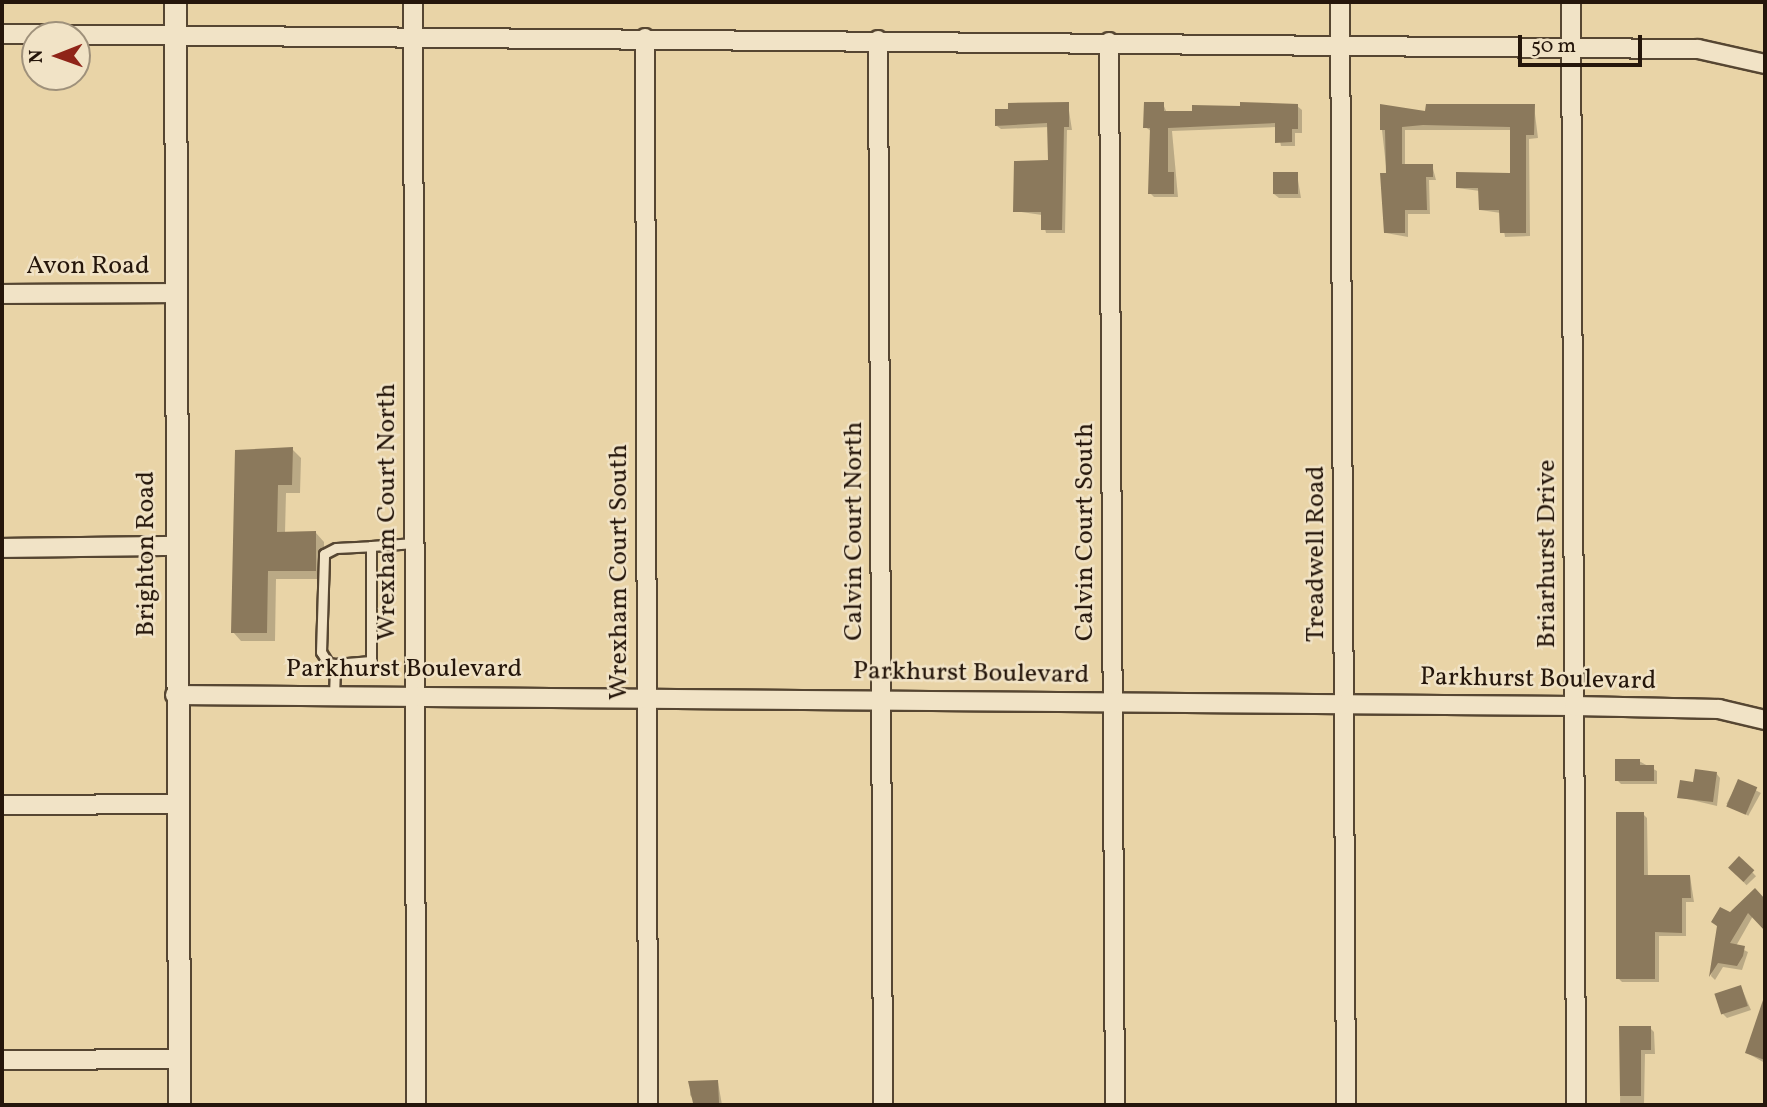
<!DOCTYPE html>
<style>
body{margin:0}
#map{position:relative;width:1767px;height:1107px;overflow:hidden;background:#e9d4a7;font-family:Vollkorn,serif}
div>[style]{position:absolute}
.shadow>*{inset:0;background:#0003;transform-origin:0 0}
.building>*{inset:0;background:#8b795c;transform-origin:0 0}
.roads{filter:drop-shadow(2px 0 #564632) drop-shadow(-2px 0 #564632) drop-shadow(0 2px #564632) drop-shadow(0 -2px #564632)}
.service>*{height:9px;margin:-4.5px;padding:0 4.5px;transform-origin:4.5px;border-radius:4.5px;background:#f1e3c6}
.minor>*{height:18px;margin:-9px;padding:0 9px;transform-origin:9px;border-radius:9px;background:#f1e3c6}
.tertiary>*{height:21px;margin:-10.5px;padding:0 10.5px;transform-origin:10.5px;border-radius:10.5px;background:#f1e3c6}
span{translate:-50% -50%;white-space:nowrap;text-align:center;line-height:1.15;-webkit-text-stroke:5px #f1e3c6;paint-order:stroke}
.street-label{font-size:26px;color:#25160b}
.frame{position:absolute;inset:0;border:4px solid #25160b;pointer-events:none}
.north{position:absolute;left:21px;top:21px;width:70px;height:70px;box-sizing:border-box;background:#f1e3c6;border:2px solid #9f917b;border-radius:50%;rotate:269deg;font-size:19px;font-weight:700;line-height:28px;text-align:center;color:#25160b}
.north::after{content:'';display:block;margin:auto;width:24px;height:32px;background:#8f2418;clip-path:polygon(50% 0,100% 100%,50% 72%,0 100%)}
.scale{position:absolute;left:1518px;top:35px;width:124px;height:32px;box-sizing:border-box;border:4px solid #25160b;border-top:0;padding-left:9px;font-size:21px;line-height:24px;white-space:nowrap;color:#25160b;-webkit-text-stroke:5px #f1e3c6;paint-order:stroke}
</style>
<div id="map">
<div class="shadow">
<div style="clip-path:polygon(1068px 104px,1072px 130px,1067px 130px,1065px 233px,1046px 233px,1042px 215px,1015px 211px,1049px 161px,1049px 127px,1001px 129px,997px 126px)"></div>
<div style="clip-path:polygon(1163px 104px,1167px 113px,1297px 106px,1302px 110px,1302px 133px,1295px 133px,1295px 146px,1281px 146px,1277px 127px,1172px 131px,1178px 197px,1154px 197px,1150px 193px,1151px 131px,1145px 127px)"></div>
<div style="clip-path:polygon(1534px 106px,1538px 138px,1529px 139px,1530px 236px,1505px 237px,1501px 213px,1480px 210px,1480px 191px,1457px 188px,1512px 175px,1512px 130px,1405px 130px,1405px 165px,1432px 165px,1436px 180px,1429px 180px,1430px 214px,1408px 214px,1408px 237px,1386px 233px,1387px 175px,1382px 130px,1427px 113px)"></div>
<div style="clip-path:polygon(1297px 174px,1301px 198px,1279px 198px,1274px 194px)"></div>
<div style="clip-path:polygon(292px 449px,301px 458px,300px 493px,286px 493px,285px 533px,316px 533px,324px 542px,324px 579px,276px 579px,275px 641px,241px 641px,233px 632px,237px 451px)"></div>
<div style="clip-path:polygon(1639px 761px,1657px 771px,1657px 784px,1621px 784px,1617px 780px)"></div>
<div style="clip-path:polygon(1716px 773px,1720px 778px,1717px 806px,1679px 797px)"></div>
<div style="left:1739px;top:781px;width:25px;height:26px;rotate:29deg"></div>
<div style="clip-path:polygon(1643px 814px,1647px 818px,1648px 877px,1690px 876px,1694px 902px,1686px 902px,1686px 936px,1659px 936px,1659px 982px,1622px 982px,1618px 978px)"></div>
<div style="left:1739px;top:858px;width:25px;height:13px;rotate:47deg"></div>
<div style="clip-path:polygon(1765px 899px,1765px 929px,1753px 916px,1736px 946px,1748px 952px,1742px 970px,1723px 967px,1715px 980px,1711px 976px,1719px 928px,1713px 922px)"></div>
<div style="clip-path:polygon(1741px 987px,1751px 1010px,1727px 1018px,1723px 1014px)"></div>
<div style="clip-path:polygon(1758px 1020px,1765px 1023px,1765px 1063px,1747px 1053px)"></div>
<div style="clip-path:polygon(1621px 1028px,1650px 1028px,1654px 1032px,1655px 1054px,1645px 1054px,1644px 1105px,1620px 1105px)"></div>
<div style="clip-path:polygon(690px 1082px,718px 1082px,722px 1105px,697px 1105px,690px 1095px)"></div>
</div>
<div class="building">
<div style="clip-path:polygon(1069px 102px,1069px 127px,1064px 127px,1062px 230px,1041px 230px,1041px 212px,1013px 212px,1014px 161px,1048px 160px,1047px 123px,995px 126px,995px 109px,1008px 109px,1008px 103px)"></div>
<div style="clip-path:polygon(1144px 102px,1164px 102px,1164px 111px,1192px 111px,1192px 105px,1240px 106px,1240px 102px,1298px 104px,1298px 129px,1292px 129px,1292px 142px,1275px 143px,1275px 123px,1168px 128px,1168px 172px,1174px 172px,1174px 194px,1148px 194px,1150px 128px,1143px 128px)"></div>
<div style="clip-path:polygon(1380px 104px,1425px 111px,1426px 104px,1535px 104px,1534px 135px,1526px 135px,1526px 233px,1500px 233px,1499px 210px,1479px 210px,1478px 188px,1456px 188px,1456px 172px,1510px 173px,1510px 127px,1423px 125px,1402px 127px,1402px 164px,1433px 164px,1433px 177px,1426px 177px,1427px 210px,1405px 210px,1405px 233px,1384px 233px,1380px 173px,1386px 173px,1385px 130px,1380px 130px)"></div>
<div style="left:1273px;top:172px;width:25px;height:22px"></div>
<div style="clip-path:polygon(293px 447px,292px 485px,278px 485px,277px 532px,316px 531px,316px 571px,268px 571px,267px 633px,231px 633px,235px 450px)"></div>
<div style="clip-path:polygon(1615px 759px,1640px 759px,1640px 765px,1654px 765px,1654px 781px,1615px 781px)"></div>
<div style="clip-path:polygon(1695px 769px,1717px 772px,1713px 802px,1677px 798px,1680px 780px,1693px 782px)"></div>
<div style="left:1738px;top:779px;width:21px;height:30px;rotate:23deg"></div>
<div style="clip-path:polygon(1616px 812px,1644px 812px,1644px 875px,1690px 875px,1691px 898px,1682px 898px,1682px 933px,1655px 932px,1655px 979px,1616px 979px)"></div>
<div style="left:1739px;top:856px;width:21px;height:16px;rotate:43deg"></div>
<div style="clip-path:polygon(1755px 888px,1765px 899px,1765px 931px,1748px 913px,1730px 943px,1745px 946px,1743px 956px,1737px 966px,1718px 963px,1709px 977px,1717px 926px,1711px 922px,1720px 907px,1730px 912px)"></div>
<div style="left:1741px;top:985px;width:22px;height:28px;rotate:72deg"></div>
<div style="clip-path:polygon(1763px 1000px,1765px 1001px,1765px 1060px,1745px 1053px)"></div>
<div style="clip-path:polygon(1619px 1026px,1651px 1026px,1651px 1050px,1641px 1050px,1641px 1096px,1620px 1096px)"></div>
<div style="clip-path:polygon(718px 1080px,719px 1103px,693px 1103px,688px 1081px)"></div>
</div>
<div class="roads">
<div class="service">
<div style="left:335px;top:664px;width:7px;rotate:-172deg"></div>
<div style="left:328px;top:663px;width:13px;rotate:-122deg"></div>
<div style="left:321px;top:652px;width:98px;rotate:-88.2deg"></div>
<div style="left:324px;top:554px;width:13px;rotate:-27deg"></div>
<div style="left:336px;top:548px;width:35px;rotate:-3deg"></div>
<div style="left:334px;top:696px;width:32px;rotate:-88deg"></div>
<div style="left:335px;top:664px;width:36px;rotate:-5deg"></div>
<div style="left:371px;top:661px;width:115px;rotate:-90deg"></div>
<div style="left:371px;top:546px;width:44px;rotate:-3.9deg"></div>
</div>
<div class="minor">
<div style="left:413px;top:2px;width:1103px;rotate:89.84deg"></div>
<div style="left:1340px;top:2px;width:1103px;rotate:89.69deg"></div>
<div style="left:1571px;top:2px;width:1103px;rotate:89.74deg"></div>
<div style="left:2px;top:34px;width:1696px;rotate:0.51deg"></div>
<div style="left:1698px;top:49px;width:69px;rotate:12.6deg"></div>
<div style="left:645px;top:38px;width:1067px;rotate:89.84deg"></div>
<div style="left:878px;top:40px;width:1065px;rotate:89.73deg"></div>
<div style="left:1109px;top:42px;width:1063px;rotate:89.68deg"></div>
<div style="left:2px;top:294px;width:172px;rotate:-0.3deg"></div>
<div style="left:2px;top:548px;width:173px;rotate:-0.7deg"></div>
<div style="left:175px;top:695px;width:1399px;rotate:0.45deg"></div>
<div style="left:1574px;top:706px;width:145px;rotate:1.2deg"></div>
<div style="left:1719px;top:709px;width:47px;rotate:13.4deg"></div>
<div style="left:2px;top:805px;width:175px;rotate:-0.3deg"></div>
<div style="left:2px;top:1060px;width:177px;rotate:-0.3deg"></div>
</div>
<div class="tertiary">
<div style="left:175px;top:2px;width:1103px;rotate:89.79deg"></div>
</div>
</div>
<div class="street-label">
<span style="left:88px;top:267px">Avon Road</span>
<span style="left:388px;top:512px;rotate:-90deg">Wrexham Court North</span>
<span style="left:855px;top:531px;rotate:-90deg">Calvin Court North</span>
<span style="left:1086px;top:532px;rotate:-90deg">Calvin Court South</span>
<span style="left:147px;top:554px;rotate:-90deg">Brighton Road</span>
<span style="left:1317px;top:554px;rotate:-90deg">Treadwell Road</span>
<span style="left:1548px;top:554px;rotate:-90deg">Briarhurst Drive</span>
<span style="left:620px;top:572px;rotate:-90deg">Wrexham Court South</span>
<span style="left:404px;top:670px">Parkhurst Boulevard</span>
<span style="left:971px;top:674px;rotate:1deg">Parkhurst Boulevard</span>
<span style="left:1538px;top:680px;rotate:1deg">Parkhurst Boulevard</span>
</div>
<div class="frame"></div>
<div class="north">N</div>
<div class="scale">50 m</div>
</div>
